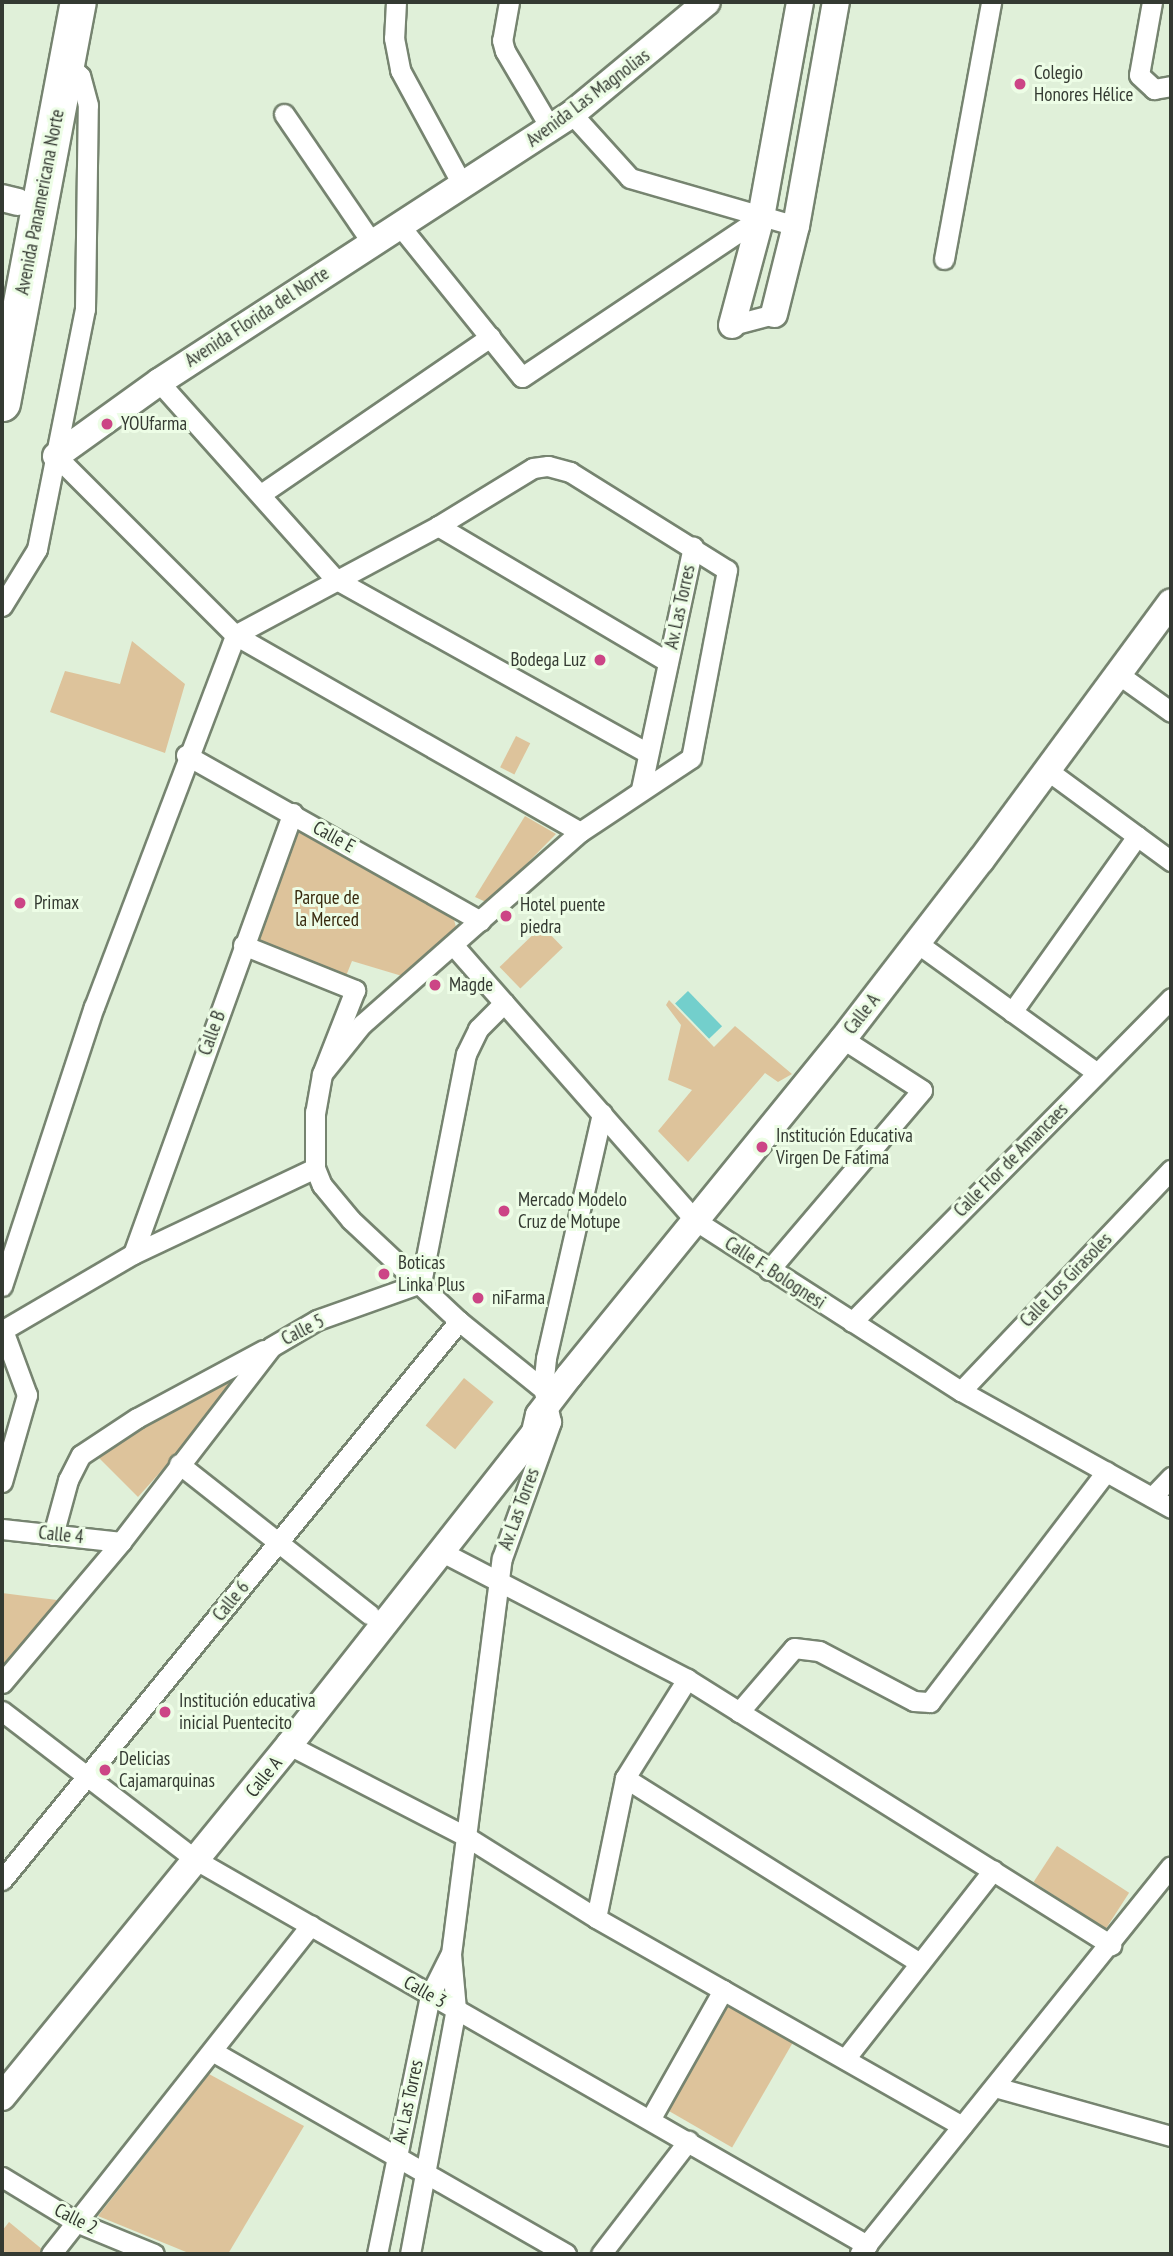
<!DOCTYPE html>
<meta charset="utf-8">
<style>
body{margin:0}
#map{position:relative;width:1173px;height:2256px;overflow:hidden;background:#e0f0d9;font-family:"PT Sans Narrow",sans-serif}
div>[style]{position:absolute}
.green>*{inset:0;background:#ddc39b;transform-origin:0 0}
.water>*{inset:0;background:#73cfcc;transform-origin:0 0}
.roads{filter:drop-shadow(2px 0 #768470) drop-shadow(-2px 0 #768470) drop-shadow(0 2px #768470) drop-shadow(0 -2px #768470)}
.street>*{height:19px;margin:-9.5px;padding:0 9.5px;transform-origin:9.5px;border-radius:9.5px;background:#fff}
.secondary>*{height:26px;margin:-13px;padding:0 13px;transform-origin:13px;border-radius:13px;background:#fff}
.highway>*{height:35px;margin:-17.5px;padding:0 17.5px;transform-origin:17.5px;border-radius:17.5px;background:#fff}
.dots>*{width:19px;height:19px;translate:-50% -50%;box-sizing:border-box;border:4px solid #edfde6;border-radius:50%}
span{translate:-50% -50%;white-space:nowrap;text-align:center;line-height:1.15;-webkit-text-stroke:6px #edfde6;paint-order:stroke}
.poi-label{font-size:19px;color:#343a32}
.left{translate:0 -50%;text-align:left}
.right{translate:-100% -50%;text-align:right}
.street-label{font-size:19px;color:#343a32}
.park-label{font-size:19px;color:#38290d}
.frame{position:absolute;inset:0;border:4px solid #343a32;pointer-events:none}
</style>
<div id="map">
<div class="green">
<div style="clip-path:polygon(132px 641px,185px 684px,165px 753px,50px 712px,65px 671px,120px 684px)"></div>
<div style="left:516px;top:736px;width:16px;height:35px;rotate:27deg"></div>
<div style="clip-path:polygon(525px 816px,556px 834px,488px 903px,475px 897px)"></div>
<div style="clip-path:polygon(291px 825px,453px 916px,456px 927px,402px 976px,352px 961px,346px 976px,252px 939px)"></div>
<div style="left:542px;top:926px;width:30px;height:59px;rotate:46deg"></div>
<div style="clip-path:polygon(669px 1000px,714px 1047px,735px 1026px,792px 1074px,778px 1082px,765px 1073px,688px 1162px,658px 1131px,692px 1090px,668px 1080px,681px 1025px,666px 1005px)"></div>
<div style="clip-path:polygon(240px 1366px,247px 1375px,138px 1497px,93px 1452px)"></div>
<div style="left:464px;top:1378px;width:38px;height:61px;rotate:39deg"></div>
<div style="clip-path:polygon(2px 1593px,57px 1600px,2px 1676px)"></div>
<div style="left:1057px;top:1846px;width:86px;height:43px;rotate:33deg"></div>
<div style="left:725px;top:1998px;width:81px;height:126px;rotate:30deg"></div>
<div style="clip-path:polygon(209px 2074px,304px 2126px,228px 2254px,191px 2254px,98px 2216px)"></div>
<div style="clip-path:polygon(9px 2222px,43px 2250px,39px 2254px,2px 2254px,2px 2231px)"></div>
</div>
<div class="water">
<div style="left:688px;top:991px;width:49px;height:18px;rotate:46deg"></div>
</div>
<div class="roads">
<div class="street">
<div style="left:396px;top:2px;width:36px;rotate:93deg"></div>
<div style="left:394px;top:38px;width:33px;rotate:79deg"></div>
<div style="left:400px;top:70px;width:132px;rotate:61.5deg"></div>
<div style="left:509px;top:2px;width:39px;rotate:100deg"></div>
<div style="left:502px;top:40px;width:11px;rotate:75deg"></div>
<div style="left:505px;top:51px;width:91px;rotate:59.5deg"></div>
<div style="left:1152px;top:2px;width:74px;rotate:100.1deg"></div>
<div style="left:1139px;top:75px;width:21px;rotate:43deg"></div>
<div style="left:1154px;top:89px;width:17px;rotate:-10deg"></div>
<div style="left:284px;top:114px;width:156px;rotate:55.7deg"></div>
<div style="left:572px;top:114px;width:86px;rotate:47.8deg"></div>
<div style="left:630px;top:178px;width:173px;rotate:16.1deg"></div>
<div style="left:400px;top:226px;width:194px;rotate:51.1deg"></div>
<div style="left:522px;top:377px;width:288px;rotate:-33.8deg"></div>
<div style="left:944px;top:259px;width:261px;rotate:-79.6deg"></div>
<div style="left:732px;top:325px;width:43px;rotate:-14.7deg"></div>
<div style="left:159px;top:382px;width:264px;rotate:48.2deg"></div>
<div style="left:335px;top:579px;width:358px;rotate:29.1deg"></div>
<div style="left:56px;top:456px;width:253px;rotate:45deg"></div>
<div style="left:235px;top:635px;width:397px;rotate:29.7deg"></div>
<div style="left:261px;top:494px;width:278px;rotate:-34.4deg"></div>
<div style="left:438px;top:526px;width:267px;rotate:30.6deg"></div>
<div style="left:2px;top:606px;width:67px;rotate:-58.4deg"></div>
<div style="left:37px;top:549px;width:245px;rotate:-78.7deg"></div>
<div style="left:85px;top:309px;width:204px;rotate:-89.2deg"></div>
<div style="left:88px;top:105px;width:30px;rotate:-105deg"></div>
<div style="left:80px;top:76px;width:18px;rotate:-135deg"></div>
<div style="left:1118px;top:674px;width:65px;rotate:35.6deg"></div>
<div style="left:186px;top:755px;width:338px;rotate:29.4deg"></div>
<div style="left:1047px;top:770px;width:154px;rotate:36.3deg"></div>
<div style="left:641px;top:789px;width:248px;rotate:-77.9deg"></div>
<div style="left:917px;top:943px;width:222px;rotate:35.8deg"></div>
<div style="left:243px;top:945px;width:121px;rotate:21.9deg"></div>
<div style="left:355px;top:990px;width:90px;rotate:111.4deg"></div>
<div style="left:322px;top:1074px;width:39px;rotate:100deg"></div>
<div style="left:315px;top:1112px;width:56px;rotate:90deg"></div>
<div style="left:315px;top:1168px;width:18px;rotate:68deg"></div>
<div style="left:322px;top:1185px;width:45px;rotate:50.4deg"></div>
<div style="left:351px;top:1220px;width:148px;rotate:43.1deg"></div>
<div style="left:459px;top:1321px;width:108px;rotate:39deg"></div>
<div style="left:454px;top:946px;width:366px;rotate:48.7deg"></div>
<div style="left:696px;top:1221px;width:315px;rotate:32.7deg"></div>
<div style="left:961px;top:1391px;width:240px;rotate:29.1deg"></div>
<div style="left:1012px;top:1012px;width:216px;rotate:-54.6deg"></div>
<div style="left:133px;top:1254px;width:469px;rotate:-70.1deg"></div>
<div style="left:769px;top:1270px;width:236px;rotate:-49.6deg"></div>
<div style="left:922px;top:1090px;width:94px;rotate:-147.2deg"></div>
<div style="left:2px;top:1286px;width:294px;rotate:-71.8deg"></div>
<div style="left:94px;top:1007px;width:398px;rotate:-69.2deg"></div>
<div style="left:235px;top:635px;width:230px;rotate:-28.2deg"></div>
<div style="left:438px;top:526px;width:111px;rotate:-31.4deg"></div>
<div style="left:533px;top:468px;width:15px;rotate:-8deg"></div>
<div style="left:548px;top:466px;width:23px;rotate:15deg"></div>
<div style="left:570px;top:472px;width:185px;rotate:32deg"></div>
<div style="left:727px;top:570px;width:191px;rotate:100.8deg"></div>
<div style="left:691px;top:758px;width:133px;rotate:146.3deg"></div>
<div style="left:580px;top:832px;width:290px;rotate:138.6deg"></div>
<div style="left:362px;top:1024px;width:64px;rotate:128.7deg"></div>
<div style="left:852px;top:1322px;width:455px;rotate:-45.4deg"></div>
<div style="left:961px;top:1391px;width:305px;rotate:-46.5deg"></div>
<div style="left:179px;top:1464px;width:243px;rotate:38.3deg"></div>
<div style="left:2px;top:1482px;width:91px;rotate:-74deg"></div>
<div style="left:27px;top:1395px;width:69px;rotate:-110.3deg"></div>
<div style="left:3px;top:1330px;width:151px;rotate:-30.3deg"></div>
<div style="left:133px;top:1254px;width:201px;rotate:-25.3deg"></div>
<div style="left:1152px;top:1497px;width:28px;rotate:-46deg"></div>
<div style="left:2px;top:1529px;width:120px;rotate:6.2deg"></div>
<div style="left:53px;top:1535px;width:57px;rotate:-74.7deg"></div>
<div style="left:68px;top:1480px;width:28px;rotate:-63deg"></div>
<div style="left:81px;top:1455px;width:67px;rotate:-33.5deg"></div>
<div style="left:137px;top:1418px;width:144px;rotate:-28.2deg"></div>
<div style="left:440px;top:1551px;width:278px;rotate:27.4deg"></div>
<div style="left:687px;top:1679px;width:501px;rotate:32.1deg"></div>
<div style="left:2px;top:1683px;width:185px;rotate:-49.8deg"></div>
<div style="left:121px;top:1542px;width:246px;rotate:-52.4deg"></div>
<div style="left:271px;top:1347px;width:53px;rotate:-30.4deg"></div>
<div style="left:317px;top:1320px;width:110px;rotate:-19.6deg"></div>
<div style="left:421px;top:1283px;width:233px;rotate:-78.9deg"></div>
<div style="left:466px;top:1054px;width:28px;rotate:-64deg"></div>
<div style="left:478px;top:1029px;width:37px;rotate:-45deg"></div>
<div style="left:2px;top:1711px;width:245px;rotate:37.5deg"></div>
<div style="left:196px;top:1860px;width:774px;rotate:29.85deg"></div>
<div style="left:739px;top:1712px;width:84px;rotate:-49.3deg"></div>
<div style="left:794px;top:1648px;width:25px;rotate:7deg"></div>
<div style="left:819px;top:1651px;width:107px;rotate:27.8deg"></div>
<div style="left:914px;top:1701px;width:16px;rotate:4deg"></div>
<div style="left:930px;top:1702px;width:290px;rotate:-52.6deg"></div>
<div style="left:289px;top:1745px;width:200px;rotate:27.3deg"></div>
<div style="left:467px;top:1837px;width:152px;rotate:32.1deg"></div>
<div style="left:596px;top:1918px;width:421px;rotate:29.6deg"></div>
<div style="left:625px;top:1778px;width:348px;rotate:32.1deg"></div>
<div style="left:2px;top:1880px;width:722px;rotate:-50.73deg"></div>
<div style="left:596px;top:1918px;width:143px;rotate:-78.3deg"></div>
<div style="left:625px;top:1778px;width:117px;rotate:-57.9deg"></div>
<div style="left:212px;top:2051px;width:408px;rotate:29.8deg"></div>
<div style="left:845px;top:2059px;width:240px;rotate:-51.9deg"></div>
<div style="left:995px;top:2087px;width:183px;rotate:15.6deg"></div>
<div style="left:651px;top:2118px;width:147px;rotate:-60.6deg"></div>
<div style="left:2px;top:2177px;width:87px;rotate:31.3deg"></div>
<div style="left:76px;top:2222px;width:84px;rotate:22.3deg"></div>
<div style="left:860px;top:2253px;width:496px;rotate:-51.2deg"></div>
<div style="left:51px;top:2254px;width:419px;rotate:-51.7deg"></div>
<div style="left:377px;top:2254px;width:264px;rotate:-78.4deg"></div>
<div style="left:430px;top:1995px;width:45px;rotate:-63.4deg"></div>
<div style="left:410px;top:2254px;width:249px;rotate:-79.4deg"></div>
<div style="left:456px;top:2009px;width:55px;rotate:-95.2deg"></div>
<div style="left:451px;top:1954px;width:399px;rotate:-82.7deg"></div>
<div style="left:502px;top:1558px;width:145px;rotate:-70.2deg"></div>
<div style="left:551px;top:1422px;width:36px;rotate:-103deg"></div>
<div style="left:543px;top:1387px;width:29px;rotate:-84deg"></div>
<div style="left:546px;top:1358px;width:251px;rotate:-77.1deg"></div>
<div style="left:601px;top:2254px;width:143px;rotate:-52.4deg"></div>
</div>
<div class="secondary">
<div style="left:2px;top:198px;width:16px;rotate:14deg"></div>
<div style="left:774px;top:314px;width:91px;rotate:-76deg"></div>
<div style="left:796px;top:226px;width:228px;rotate:-79.9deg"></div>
<div style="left:732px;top:325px;width:112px;rotate:-75deg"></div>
<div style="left:761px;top:217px;width:219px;rotate:-79.7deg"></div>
<div style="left:56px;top:456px;width:127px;rotate:-35.7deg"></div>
<div style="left:159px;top:382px;width:492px;rotate:-33deg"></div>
<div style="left:572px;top:114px;width:175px;rotate:-39.7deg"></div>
<div style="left:2px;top:2097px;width:454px;rotate:-50.8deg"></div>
<div style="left:289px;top:1745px;width:398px;rotate:-51.8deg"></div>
<div style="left:535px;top:1432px;width:17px;rotate:-77deg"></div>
<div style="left:539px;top:1415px;width:49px;rotate:-52.4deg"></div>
<div style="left:569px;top:1376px;width:434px;rotate:-50.9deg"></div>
<div style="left:843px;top:1039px;width:226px;rotate:-52.4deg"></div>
<div style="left:981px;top:860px;width:320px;rotate:-53.6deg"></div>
</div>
<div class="highway">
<div style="left:2px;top:403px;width:408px;rotate:-79.3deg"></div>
</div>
</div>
<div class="dots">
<div style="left:1020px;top:84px;background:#cc4586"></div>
<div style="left:107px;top:424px;background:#cc4586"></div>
<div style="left:600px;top:660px;background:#cc4586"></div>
<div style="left:20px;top:903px;background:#cc4586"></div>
<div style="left:506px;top:916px;background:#cc4586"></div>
<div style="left:435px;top:985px;background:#cc4586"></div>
<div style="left:762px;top:1147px;background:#cc4586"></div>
<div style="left:504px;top:1211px;background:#cc4586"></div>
<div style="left:384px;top:1274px;background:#cc4586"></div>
<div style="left:478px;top:1298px;background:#cc4586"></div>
<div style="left:165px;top:1712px;background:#cc4586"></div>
<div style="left:105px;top:1770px;background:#cc4586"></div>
</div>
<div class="poi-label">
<span class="left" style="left:1034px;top:84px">Colegio<br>Honores Hélice</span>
<span class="left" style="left:121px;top:424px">YOUfarma</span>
<span class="right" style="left:586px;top:660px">Bodega Luz</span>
<span class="left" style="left:34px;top:903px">Primax</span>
<span class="left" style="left:520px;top:916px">Hotel puente<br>piedra</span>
<span class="left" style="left:449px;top:985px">Magde</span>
<span class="left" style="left:776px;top:1147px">Institución Educativa<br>Virgen De Fatima</span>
<span class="left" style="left:518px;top:1211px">Mercado Modelo<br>Cruz de Motupe</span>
<span class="left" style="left:398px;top:1274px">Boticas<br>Linka Plus</span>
<span class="left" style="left:492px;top:1298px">niFarma</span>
<span class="left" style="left:179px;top:1712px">Institución educativa<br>inicial Puentecito</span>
<span class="left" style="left:119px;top:1770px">Delicias<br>Cajamarquinas</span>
</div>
<div class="street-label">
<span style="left:588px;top:98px;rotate:-37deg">Avenida Las Magnolias</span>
<span style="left:40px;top:202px;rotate:-79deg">Avenida Panamericana Norte</span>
<span style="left:257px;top:317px;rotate:-33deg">Avenida Florida del Norte</span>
<span style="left:680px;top:607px;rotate:-78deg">Av. Las Torres</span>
<span style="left:334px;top:837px;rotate:29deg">Calle E</span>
<span style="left:862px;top:1014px;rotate:-52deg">Calle A</span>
<span style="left:212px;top:1033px;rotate:-70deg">Calle B</span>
<span style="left:1011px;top:1160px;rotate:-45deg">Calle Flor de Amancaes</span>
<span style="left:775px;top:1273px;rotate:33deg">Calle F. Bolognesi</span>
<span style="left:1066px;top:1280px;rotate:-46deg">Calle Los Girasoles</span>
<span style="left:303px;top:1330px;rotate:-27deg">Calle 5</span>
<span style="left:519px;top:1509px;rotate:-70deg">Av. Las Torres</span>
<span style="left:61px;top:1535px;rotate:6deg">Calle 4</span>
<span style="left:231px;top:1601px;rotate:-51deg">Calle 6</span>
<span style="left:264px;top:1777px;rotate:-51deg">Calle A</span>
<span style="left:425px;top:1992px;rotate:30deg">Calle 3</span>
<span style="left:408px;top:2102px;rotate:-78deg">Av. Las Torres</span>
<span style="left:76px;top:2219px;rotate:27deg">Calle 2</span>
</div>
<div class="park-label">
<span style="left:327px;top:909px">Parque de<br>la Merced</span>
</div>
<div class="frame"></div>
</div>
